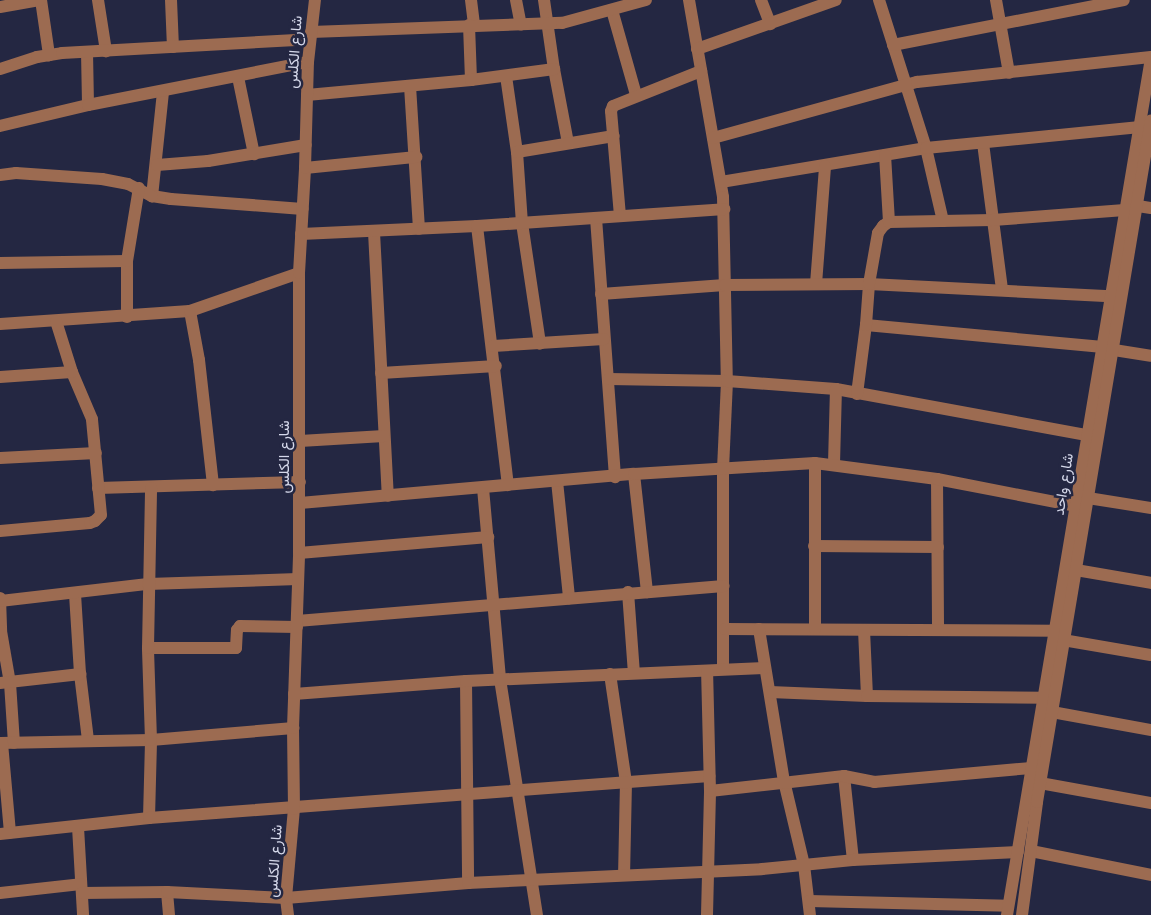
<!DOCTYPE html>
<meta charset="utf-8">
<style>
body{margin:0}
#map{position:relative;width:1151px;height:915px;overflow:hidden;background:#242742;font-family:Helvetica,Vazirmatn,sans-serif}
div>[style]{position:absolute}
.minor>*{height:12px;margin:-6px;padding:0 6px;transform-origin:6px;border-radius:6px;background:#9c6b51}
span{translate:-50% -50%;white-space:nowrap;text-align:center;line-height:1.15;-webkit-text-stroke:5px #242742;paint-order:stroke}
.street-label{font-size:15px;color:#d4d7e9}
</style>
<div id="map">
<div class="minor">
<div style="left:41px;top:0;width:56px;rotate:81.7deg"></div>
<div style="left:98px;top:0;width:52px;rotate:81.1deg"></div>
<div style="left:171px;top:0;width:47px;rotate:87.6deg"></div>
<div style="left:471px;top:0;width:25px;rotate:83deg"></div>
<div style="left:516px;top:0;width:25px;rotate:79deg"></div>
<div style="left:544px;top:0;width:70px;rotate:81.8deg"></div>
<div style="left:554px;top:69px;width:75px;rotate:79.3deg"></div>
<div style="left:689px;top:0;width:200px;rotate:80.2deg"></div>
<div style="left:723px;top:197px;width:184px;rotate:88.8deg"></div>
<div style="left:727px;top:381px;width:87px;rotate:92.6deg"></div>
<div style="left:723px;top:468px;width:201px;rotate:90deg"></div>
<div style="left:761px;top:0;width:26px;rotate:69deg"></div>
<div style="left:879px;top:0;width:155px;rotate:72.4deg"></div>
<div style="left:926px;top:148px;width:75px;rotate:76.9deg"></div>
<div style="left:996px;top:0;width:74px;rotate:79.9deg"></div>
<div style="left:0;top:7px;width:40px;rotate:-10deg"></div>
<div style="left:612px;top:10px;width:88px;rotate:74.2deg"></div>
<div style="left:469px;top:25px;width:55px;rotate:87.9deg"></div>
<div style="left:311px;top:32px;width:251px;rotate:-2.1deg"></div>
<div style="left:562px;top:23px;width:87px;rotate:-15.3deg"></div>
<div style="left:893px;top:45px;width:235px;rotate:-11deg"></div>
<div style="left:697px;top:49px;width:147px;rotate:-19.4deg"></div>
<div style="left:87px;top:52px;width:53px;rotate:88.9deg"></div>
<div style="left:0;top:69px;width:39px;rotate:-18deg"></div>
<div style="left:37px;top:57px;width:25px;rotate:-9deg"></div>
<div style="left:62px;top:53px;width:248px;rotate:-3.2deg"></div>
<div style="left:506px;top:76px;width:77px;rotate:81.8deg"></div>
<div style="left:517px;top:152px;width:71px;rotate:86deg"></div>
<div style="left:522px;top:223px;width:122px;rotate:81.5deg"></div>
<div style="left:238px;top:77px;width:79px;rotate:78.3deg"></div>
<div style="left:410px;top:86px;width:143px;rotate:86.4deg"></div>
<div style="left:163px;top:92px;width:105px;rotate:96deg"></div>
<div style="left:152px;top:196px;width:19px;rotate:9deg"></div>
<div style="left:171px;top:199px;width:132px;rotate:4.3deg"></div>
<div style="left:307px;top:95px;width:165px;rotate:-5.2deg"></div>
<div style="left:471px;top:80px;width:84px;rotate:-7.5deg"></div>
<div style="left:0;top:126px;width:90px;rotate:-13.4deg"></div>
<div style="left:88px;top:105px;width:224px;rotate:-11.1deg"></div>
<div style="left:713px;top:138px;width:212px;rotate:-15.4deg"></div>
<div style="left:917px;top:82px;width:235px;rotate:-6.1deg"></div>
<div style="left:983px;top:143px;width:148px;rotate:82.6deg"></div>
<div style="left:517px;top:152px;width:98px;rotate:-9.4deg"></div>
<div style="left:157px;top:165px;width:51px;rotate:-4.5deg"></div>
<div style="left:208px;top:161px;width:99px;rotate:-9.3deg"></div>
<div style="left:305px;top:168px;width:112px;rotate:-5.7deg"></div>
<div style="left:0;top:175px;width:16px;rotate:-7deg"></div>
<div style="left:16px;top:173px;width:86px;rotate:4deg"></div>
<div style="left:102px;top:179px;width:26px;rotate:11deg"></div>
<div style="left:128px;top:184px;width:27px;rotate:27deg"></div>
<div style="left:721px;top:182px;width:208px;rotate:-9.4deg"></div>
<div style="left:926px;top:148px;width:215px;rotate:-5.6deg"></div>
<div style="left:1138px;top:206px;width:13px;rotate:9deg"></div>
<div style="left:620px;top:216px;width:105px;rotate:-94.9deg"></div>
<div style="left:611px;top:111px;width:5px;rotate:-68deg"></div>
<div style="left:613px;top:106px;width:95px;rotate:-21.7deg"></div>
<div style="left:596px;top:218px;width:260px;rotate:85.8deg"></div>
<div style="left:889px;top:222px;width:104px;rotate:-1.1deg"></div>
<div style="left:993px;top:220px;width:132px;rotate:-4.3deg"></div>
<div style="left:477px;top:226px;width:261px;rotate:83.2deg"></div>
<div style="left:374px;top:232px;width:264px;rotate:87deg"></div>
<div style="left:301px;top:234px;width:176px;rotate:-2.6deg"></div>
<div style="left:477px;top:226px;width:248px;rotate:-3.9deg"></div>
<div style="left:0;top:263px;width:127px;rotate:-0.9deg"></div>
<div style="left:816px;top:284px;width:118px;rotate:-85.6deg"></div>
<div style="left:601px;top:294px;width:124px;rotate:-4.2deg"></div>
<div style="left:725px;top:285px;width:144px;rotate:-0.4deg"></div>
<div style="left:869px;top:284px;width:241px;rotate:2.9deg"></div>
<div style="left:190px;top:311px;width:50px;rotate:79.6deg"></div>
<div style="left:199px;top:360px;width:126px;rotate:83.6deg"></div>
<div style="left:127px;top:317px;width:56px;rotate:-90deg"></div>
<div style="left:127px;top:261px;width:74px;rotate:-80.7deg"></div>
<div style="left:0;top:324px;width:190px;rotate:-3.9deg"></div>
<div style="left:190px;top:311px;width:115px;rotate:-19.2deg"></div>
<div style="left:866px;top:325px;width:238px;rotate:5.3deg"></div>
<div style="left:493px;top:346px;width:111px;rotate:-3.6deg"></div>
<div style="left:1114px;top:350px;width:37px;rotate:9deg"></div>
<div style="left:381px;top:373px;width:115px;rotate:-3.5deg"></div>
<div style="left:0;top:377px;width:72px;rotate:-4deg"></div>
<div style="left:609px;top:379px;width:118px;rotate:1deg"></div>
<div style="left:727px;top:381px;width:109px;rotate:4.2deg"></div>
<div style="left:836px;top:389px;width:255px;rotate:10.4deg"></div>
<div style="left:857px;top:394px;width:70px;rotate:-82.6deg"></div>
<div style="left:866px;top:325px;width:41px;rotate:-85.8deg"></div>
<div style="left:869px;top:284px;width:52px;rotate:-80deg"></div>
<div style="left:878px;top:233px;width:9px;rotate:-54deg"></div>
<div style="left:883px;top:226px;width:7px;rotate:-34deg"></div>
<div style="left:889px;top:222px;width:67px;rotate:-93.4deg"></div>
<div style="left:300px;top:441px;width:84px;rotate:-3.4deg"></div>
<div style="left:0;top:458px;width:96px;rotate:-3deg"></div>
<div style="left:834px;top:464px;width:75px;rotate:-88.5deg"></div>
<div style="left:634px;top:474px;width:119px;rotate:83.7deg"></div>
<div style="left:937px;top:479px;width:151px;rotate:89.6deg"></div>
<div style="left:557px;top:481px;width:118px;rotate:84.1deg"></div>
<div style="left:98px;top:488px;width:202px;rotate:-1.7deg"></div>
<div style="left:483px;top:488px;width:192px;rotate:84.9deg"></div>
<div style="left:500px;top:679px;width:239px;rotate:81.1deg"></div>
<div style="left:1088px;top:498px;width:64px;rotate:9deg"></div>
<div style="left:300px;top:503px;width:335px;rotate:-5deg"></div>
<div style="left:634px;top:474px;width:181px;rotate:-3.5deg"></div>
<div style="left:815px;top:463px;width:123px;rotate:7.5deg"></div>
<div style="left:937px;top:479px;width:142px;rotate:11deg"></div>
<div style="left:0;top:531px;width:90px;rotate:-5.1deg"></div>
<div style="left:90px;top:523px;width:5px;rotate:-22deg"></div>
<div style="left:95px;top:521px;width:8px;rotate:-45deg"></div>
<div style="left:101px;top:515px;width:96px;rotate:-95.4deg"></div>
<div style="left:92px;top:419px;width:51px;rotate:-113.1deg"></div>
<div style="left:72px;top:372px;width:53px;rotate:-107.4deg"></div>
<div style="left:814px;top:546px;width:124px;rotate:0.5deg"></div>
<div style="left:299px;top:553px;width:190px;rotate:-4.8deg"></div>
<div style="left:1076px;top:570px;width:76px;rotate:9.8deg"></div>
<div style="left:628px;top:592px;width:81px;rotate:85.8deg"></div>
<div style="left:75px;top:594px;width:80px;rotate:86.4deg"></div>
<div style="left:80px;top:674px;width:66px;rotate:83.1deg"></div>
<div style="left:0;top:598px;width:33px;rotate:88deg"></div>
<div style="left:1px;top:631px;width:53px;rotate:80.2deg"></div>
<div style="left:10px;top:683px;width:60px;rotate:86.2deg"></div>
<div style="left:0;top:601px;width:149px;rotate:-6.6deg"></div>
<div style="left:148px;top:584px;width:150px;rotate:-1.9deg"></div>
<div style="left:297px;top:621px;width:428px;rotate:-4.7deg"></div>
<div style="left:725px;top:629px;width:330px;rotate:0.3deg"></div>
<div style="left:759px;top:629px;width:154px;rotate:80.7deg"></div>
<div style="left:784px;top:781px;width:86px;rotate:76.6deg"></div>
<div style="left:804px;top:865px;width:50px;rotate:83.2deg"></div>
<div style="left:815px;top:629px;width:166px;rotate:-90deg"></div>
<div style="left:864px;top:630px;width:66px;rotate:87.4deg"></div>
<div style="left:1063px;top:640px;width:89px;rotate:9.7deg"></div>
<div style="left:148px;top:648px;width:88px"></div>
<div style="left:236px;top:648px;width:18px;rotate:-87deg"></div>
<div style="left:237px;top:630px;width:5px;rotate:-53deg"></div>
<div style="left:240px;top:626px;width:57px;rotate:1deg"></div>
<div style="left:610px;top:674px;width:109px;rotate:81.6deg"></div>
<div style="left:626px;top:782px;width:93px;rotate:91.2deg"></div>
<div style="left:466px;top:681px;width:202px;rotate:89.4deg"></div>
<div style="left:0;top:683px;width:81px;rotate:-6.4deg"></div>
<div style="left:770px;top:692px;width:97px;rotate:2.4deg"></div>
<div style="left:867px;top:696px;width:177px;rotate:0.6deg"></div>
<div style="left:294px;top:694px;width:172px;rotate:-4.3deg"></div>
<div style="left:466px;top:681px;width:299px;rotate:-2.5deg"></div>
<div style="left:1052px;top:712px;width:101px;rotate:10.3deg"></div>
<div style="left:0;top:743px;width:151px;rotate:-1.1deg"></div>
<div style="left:151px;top:740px;width:143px;rotate:-4.8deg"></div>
<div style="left:2px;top:743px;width:90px;rotate:84.9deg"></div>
<div style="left:844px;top:776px;width:84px;rotate:83.9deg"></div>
<div style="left:1040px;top:783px;width:113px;rotate:10.2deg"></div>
<div style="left:710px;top:791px;width:135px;rotate:-6.4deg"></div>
<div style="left:844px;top:776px;width:31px;rotate:11deg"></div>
<div style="left:874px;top:782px;width:158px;rotate:-5.1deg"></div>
<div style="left:149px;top:818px;width:78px;rotate:-88.5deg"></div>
<div style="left:151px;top:740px;width:92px;rotate:-91.9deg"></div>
<div style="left:148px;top:648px;width:160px;rotate:-88.9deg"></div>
<div style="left:78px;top:827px;width:88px;rotate:86.7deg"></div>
<div style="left:0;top:834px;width:150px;rotate:-6.1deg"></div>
<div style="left:149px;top:818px;width:562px;rotate:-4.29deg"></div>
<div style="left:1031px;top:851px;width:122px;rotate:11.3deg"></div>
<div style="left:167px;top:892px;width:23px;rotate:85deg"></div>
<div style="left:0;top:893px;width:81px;rotate:-6.3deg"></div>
<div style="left:82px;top:893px;width:85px;rotate:-0.7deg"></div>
<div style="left:167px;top:892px;width:119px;rotate:2.9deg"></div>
<div style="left:286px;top:898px;width:183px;rotate:-4.7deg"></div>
<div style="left:468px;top:883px;width:294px;rotate:-2.7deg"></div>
<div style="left:762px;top:869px;width:91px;rotate:-5.6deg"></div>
<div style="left:853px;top:860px;width:165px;rotate:-2.8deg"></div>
<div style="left:809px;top:901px;width:199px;rotate:1.4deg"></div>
<div style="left:288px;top:915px;width:17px;rotate:-97deg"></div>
<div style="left:286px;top:898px;width:89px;rotate:-84.9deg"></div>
<div style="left:294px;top:809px;width:81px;rotate:-90.7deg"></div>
<div style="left:293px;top:728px;width:175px;rotate:-88deg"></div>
<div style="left:299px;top:553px;width:280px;rotate:-90deg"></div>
<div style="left:299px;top:273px;width:105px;rotate:-86.7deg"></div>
<div style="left:305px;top:168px;width:106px;rotate:-88.4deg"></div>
<div style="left:308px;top:62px;width:62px;rotate:-83.6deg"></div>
<div style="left:707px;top:915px;width:124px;rotate:-88.6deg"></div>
<div style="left:710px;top:791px;width:120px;rotate:-91.4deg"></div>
<div style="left:1007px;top:915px;width:869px;rotate:-80.46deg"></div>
<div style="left:1022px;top:915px;width:114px;rotate:-82.4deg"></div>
<div style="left:1037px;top:802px;width:691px;rotate:-80.51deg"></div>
</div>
<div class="street-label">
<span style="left:294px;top:52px;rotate:-86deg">شارع الكلس</span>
<span style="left:284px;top:457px;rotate:-90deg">شارع الكلس</span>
<span style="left:1063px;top:484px;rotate:-81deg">شارع واحد</span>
<span style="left:274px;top:861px;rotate:-86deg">شارع الكلس</span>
</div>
</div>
